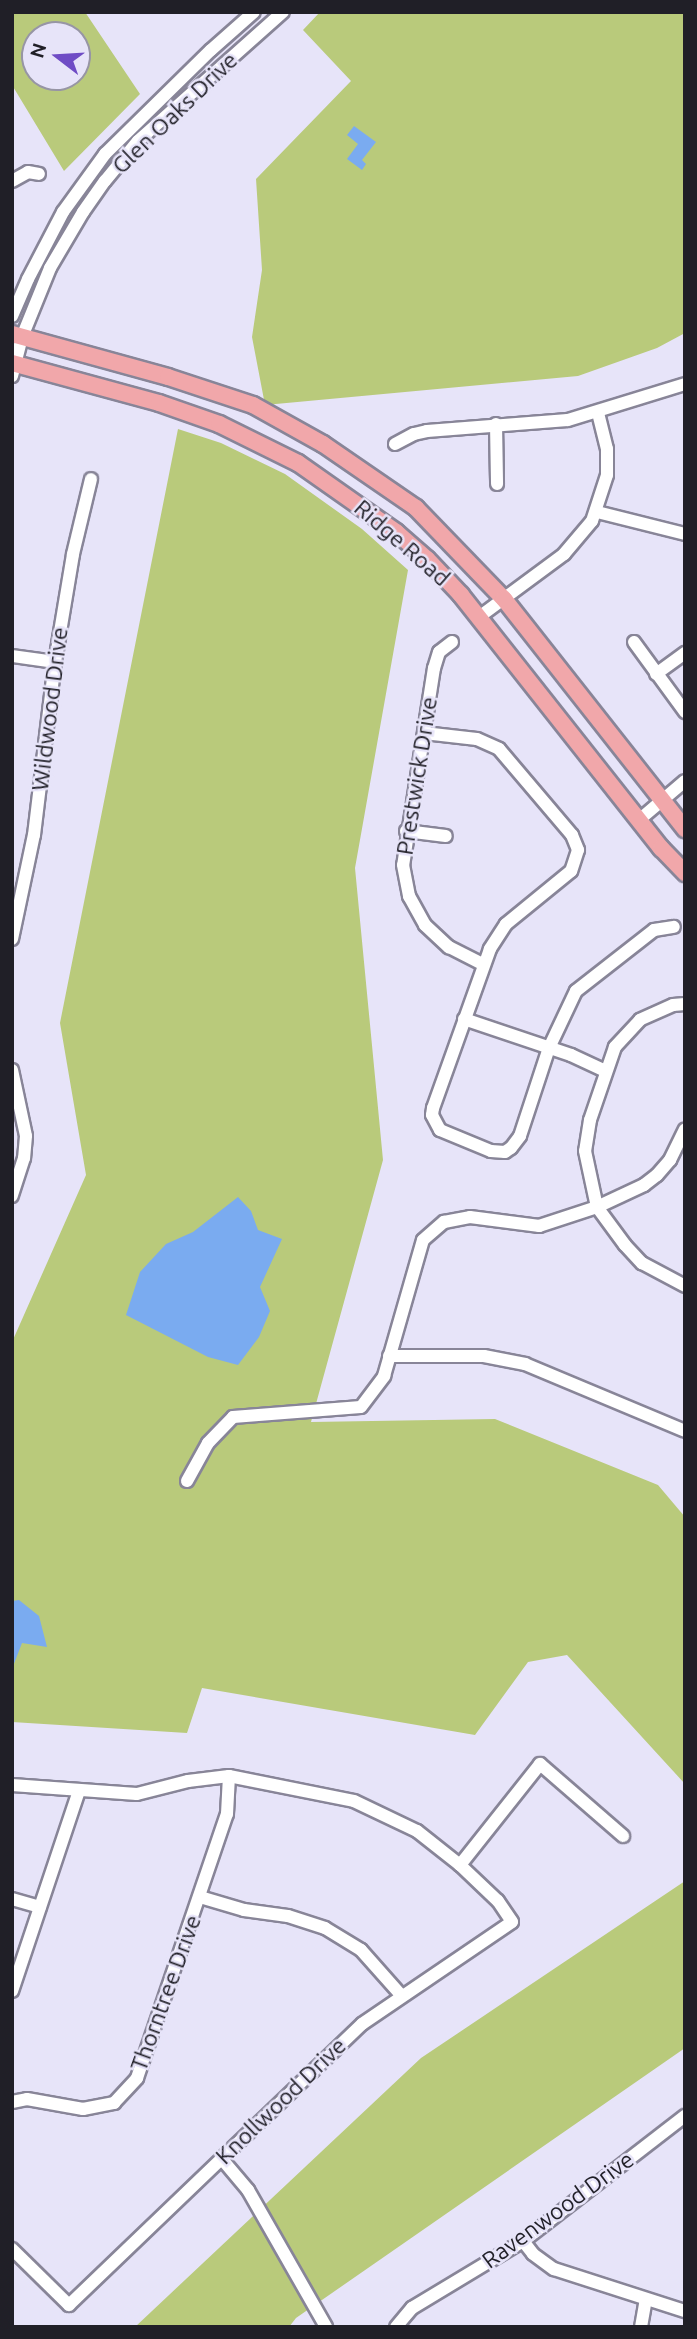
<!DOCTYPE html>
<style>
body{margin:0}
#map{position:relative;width:697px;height:2339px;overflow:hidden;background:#e7e4f9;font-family:Ubuntu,sans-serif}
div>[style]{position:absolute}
.green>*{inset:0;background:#b9ca7b}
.water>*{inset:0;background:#7aabf0}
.roads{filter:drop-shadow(2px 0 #888598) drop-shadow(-2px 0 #888598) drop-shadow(0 2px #888598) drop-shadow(0 -2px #888598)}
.minor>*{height:12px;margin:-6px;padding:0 6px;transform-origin:6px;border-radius:6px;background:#fff}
.major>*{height:16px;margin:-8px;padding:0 8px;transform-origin:8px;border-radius:8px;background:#f1a7aa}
span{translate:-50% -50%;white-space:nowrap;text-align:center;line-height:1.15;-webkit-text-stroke:5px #e7e4f9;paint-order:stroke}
.street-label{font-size:23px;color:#201f27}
.frame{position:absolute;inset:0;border:14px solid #201f27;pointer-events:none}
.north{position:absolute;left:21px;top:21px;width:70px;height:70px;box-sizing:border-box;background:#e7e4f9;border:2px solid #9795a5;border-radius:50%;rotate:287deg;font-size:19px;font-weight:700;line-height:28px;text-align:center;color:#201f27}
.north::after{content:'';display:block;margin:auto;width:24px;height:32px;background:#6f4cc5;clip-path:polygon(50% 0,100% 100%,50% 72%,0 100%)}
</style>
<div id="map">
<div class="green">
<div style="clip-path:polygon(evenodd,12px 12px,85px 12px,140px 94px,64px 171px,12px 85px,12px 12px,35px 35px,77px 35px,77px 77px,35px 77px,35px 35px)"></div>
<div style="clip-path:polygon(320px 12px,685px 12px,685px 333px,657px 348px,578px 376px,265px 405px,252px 337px,262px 270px,256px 179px,351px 81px,303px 30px)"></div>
<div style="clip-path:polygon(178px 429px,221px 443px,285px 474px,362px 529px,408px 570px,355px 868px,383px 1160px,311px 1422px,495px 1419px,658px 1485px,685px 1517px,685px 1784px,567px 1655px,528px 1662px,475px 1735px,202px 1688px,187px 1733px,12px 1722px,12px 1342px,86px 1175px,60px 1023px)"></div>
<div style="clip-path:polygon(685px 1881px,685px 2048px,296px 2318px,289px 2327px,135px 2327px,421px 2058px)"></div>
</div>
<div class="water">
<div style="clip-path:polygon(354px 126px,376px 142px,362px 160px,366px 164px,362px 170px,347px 159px,358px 144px,347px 135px)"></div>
<div style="clip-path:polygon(238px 1197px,251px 1211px,258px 1230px,282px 1239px,260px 1287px,270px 1311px,259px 1337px,238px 1365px,208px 1357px,126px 1315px,140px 1272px,166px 1244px,193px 1232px)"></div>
<div style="clip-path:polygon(19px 1600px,39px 1616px,47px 1647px,22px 1643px,12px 1669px,12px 1601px)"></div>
</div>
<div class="roads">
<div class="minor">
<div style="left:12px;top:181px;width:18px;rotate:-29deg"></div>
<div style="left:28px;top:172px;width:11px;rotate:10deg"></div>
<div style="left:12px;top:316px;width:40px;rotate:-66.6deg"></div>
<div style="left:28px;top:279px;width:76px;rotate:-62.4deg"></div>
<div style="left:63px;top:212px;width:72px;rotate:-54.1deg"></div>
<div style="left:105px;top:154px;width:148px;rotate:-44.5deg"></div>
<div style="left:211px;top:50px;width:57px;rotate:-41.5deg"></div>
<div style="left:12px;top:376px;width:40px;rotate:-75.6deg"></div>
<div style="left:22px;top:337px;width:74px;rotate:-67.9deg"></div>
<div style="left:50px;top:268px;width:65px;rotate:-59.5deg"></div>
<div style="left:83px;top:212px;width:38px;rotate:-55deg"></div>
<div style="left:105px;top:181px;width:52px;rotate:-50.5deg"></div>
<div style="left:138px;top:141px;width:194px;rotate:-41.7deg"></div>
<div style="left:496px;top:424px;width:60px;rotate:89deg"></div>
<div style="left:395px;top:444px;width:21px;rotate:-28deg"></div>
<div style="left:414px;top:434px;width:13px;rotate:-13deg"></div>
<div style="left:427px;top:431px;width:141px;rotate:-4.5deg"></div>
<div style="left:568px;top:420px;width:122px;rotate:-17.1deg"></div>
<div style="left:597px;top:512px;width:91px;rotate:14deg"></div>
<div style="left:479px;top:617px;width:106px;rotate:-36.5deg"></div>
<div style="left:564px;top:554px;width:43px;rotate:-49.7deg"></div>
<div style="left:592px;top:521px;width:48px;rotate:-71.9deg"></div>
<div style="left:607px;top:475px;width:26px;rotate:-90deg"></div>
<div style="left:607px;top:449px;width:38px;rotate:-104deg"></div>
<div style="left:452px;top:642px;width:16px;rotate:142deg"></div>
<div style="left:439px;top:652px;width:17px;rotate:107deg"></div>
<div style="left:434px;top:668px;width:199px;rotate:98.9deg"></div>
<div style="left:403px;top:865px;width:32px;rotate:79deg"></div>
<div style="left:409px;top:896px;width:33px;rotate:61deg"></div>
<div style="left:425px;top:925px;width:33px;rotate:43deg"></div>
<div style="left:449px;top:947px;width:39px;rotate:27deg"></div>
<div style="left:634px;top:642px;width:87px;rotate:53.9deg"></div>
<div style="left:12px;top:656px;width:43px;rotate:7.9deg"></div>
<div style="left:656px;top:674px;width:36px;rotate:-36deg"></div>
<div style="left:424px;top:733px;width:53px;rotate:6.5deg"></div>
<div style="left:477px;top:739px;width:24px;rotate:24deg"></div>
<div style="left:499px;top:749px;width:113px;rotate:49.7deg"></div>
<div style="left:572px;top:835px;width:16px;rotate:68deg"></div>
<div style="left:578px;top:850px;width:22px;rotate:108deg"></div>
<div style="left:571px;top:871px;width:84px;rotate:140.8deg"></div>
<div style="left:506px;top:924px;width:30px;rotate:123deg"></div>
<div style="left:490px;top:949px;width:169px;rotate:109.7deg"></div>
<div style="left:433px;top:1108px;width:7px;rotate:98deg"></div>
<div style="left:432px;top:1115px;width:17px;rotate:62deg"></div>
<div style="left:440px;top:1130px;width:55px;rotate:22.4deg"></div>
<div style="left:491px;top:1151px;width:14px;rotate:4deg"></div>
<div style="left:505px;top:1152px;width:7px;rotate:-34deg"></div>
<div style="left:511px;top:1148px;width:15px;rotate:-53deg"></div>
<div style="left:520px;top:1136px;width:93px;rotate:-71.8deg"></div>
<div style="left:549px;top:1048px;width:63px;rotate:-64.7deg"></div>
<div style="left:576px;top:991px;width:99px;rotate:-38deg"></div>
<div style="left:654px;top:930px;width:20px;rotate:-9deg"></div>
<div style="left:639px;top:820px;width:60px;rotate:-40.3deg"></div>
<div style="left:406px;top:831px;width:40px;rotate:7.1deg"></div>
<div style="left:12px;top:939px;width:106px;rotate:-78.1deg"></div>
<div style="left:34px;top:835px;width:174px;rotate:-83.1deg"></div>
<div style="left:55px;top:662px;width:109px;rotate:-80.5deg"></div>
<div style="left:73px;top:554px;width:77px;rotate:-76.5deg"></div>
<div style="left:685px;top:1004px;width:12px;rotate:175deg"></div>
<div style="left:673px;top:1005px;width:36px;rotate:156deg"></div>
<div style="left:640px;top:1020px;width:37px;rotate:133deg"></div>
<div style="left:615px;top:1047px;width:77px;rotate:108.9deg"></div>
<div style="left:590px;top:1120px;width:31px;rotate:99deg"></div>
<div style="left:585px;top:1151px;width:57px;rotate:77.9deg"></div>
<div style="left:597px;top:1207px;width:47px;rotate:53.6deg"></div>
<div style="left:625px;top:1245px;width:25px;rotate:47deg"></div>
<div style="left:642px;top:1263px;width:49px;rotate:28.1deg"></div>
<div style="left:464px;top:1019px;width:113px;rotate:18.6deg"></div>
<div style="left:571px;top:1055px;width:38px;rotate:25deg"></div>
<div style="left:12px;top:1070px;width:67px;rotate:78deg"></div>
<div style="left:26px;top:1136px;width:22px;rotate:95deg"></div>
<div style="left:24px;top:1158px;width:40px;rotate:108deg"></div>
<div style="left:389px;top:1356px;width:95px"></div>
<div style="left:484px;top:1356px;width:42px;rotate:11deg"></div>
<div style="left:525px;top:1364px;width:173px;rotate:22.7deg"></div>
<div style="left:187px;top:1481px;width:43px;rotate:-61.1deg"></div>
<div style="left:208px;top:1443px;width:36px;rotate:-46deg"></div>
<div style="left:233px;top:1417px;width:128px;rotate:-4.5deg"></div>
<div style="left:361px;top:1407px;width:39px;rotate:-53deg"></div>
<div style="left:384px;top:1376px;width:141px;rotate:-74deg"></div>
<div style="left:423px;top:1240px;width:28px;rotate:-41deg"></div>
<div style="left:444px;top:1222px;width:26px;rotate:-11deg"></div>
<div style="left:470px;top:1217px;width:70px;rotate:7.4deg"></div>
<div style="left:539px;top:1226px;width:61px;rotate:-18.1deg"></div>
<div style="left:597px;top:1207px;width:52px;rotate:-25.1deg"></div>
<div style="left:644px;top:1185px;width:16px;rotate:-38deg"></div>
<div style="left:657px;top:1175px;width:20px;rotate:-49deg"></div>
<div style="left:670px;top:1160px;width:34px;rotate:-64deg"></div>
<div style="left:12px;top:1785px;width:125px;rotate:4.1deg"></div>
<div style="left:137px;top:1794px;width:53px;rotate:-14.3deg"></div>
<div style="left:188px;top:1781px;width:41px;rotate:-7deg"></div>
<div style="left:229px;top:1776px;width:127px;rotate:11.3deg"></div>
<div style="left:354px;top:1801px;width:70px;rotate:25.5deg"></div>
<div style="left:417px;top:1831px;width:55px;rotate:38.3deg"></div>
<div style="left:460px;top:1865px;width:52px;rotate:43.5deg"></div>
<div style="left:498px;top:1901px;width:25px;rotate:56deg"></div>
<div style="left:512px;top:1922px;width:181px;rotate:145.8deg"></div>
<div style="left:362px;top:2024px;width:406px;rotate:136.2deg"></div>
<div style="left:69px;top:2305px;width:80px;rotate:-135.5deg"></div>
<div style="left:460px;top:1865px;width:129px;rotate:-51.6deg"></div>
<div style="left:540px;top:1764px;width:110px;rotate:40.9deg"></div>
<div style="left:200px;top:1897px;width:46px;rotate:16.5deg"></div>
<div style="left:244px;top:1910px;width:44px;rotate:7.8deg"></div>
<div style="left:288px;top:1916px;width:39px;rotate:18deg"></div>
<div style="left:325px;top:1928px;width:42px;rotate:31.4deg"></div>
<div style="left:361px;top:1950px;width:60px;rotate:48.4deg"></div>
<div style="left:12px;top:1899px;width:29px;rotate:16deg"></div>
<div style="left:12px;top:1991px;width:211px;rotate:-71.5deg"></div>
<div style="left:12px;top:2102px;width:15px;rotate:-11deg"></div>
<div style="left:27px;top:2099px;width:57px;rotate:10.1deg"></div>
<div style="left:83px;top:2109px;width:32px;rotate:-11deg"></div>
<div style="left:114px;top:2103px;width:34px;rotate:-47deg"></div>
<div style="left:137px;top:2078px;width:279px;rotate:-71.2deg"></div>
<div style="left:227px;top:1814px;width:38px;rotate:-87deg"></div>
<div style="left:221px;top:2158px;width:42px;rotate:49.8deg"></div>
<div style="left:248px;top:2190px;width:158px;rotate:60.3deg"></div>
<div style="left:523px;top:2241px;width:16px;rotate:52deg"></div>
<div style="left:533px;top:2254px;width:26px;rotate:36deg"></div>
<div style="left:554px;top:2269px;width:138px;rotate:17.8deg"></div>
<div style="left:396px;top:2327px;width:25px;rotate:-50deg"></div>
<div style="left:412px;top:2308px;width:130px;rotate:-31.1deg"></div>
<div style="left:523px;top:2241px;width:205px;rotate:-37.7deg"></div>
<div style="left:641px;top:2327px;width:27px;rotate:-80deg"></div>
</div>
<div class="major">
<div style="left:12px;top:334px;width:162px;rotate:15.4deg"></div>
<div style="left:168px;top:377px;width:89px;rotate:18.2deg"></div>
<div style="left:253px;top:405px;width:80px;rotate:29.1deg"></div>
<div style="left:323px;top:444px;width:113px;rotate:34.5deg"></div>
<div style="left:416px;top:508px;width:127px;rotate:46deg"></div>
<div style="left:504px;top:599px;width:293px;rotate:51.8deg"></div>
<div style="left:12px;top:363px;width:152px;rotate:15.2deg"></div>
<div style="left:159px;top:403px;width:64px;rotate:19.3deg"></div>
<div style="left:219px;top:424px;width:88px;rotate:26.3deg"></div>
<div style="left:298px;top:463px;width:120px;rotate:35.1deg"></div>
<div style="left:396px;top:532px;width:41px;rotate:41.1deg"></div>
<div style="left:427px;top:559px;width:50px;rotate:46.6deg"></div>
<div style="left:461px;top:595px;width:323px;rotate:51.7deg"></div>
<div style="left:661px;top:848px;width:35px;rotate:46deg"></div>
</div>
</div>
<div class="street-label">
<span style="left:175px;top:113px;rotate:-44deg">Glen Oaks Drive</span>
<span style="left:402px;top:543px;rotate:41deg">Ridge Road</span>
<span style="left:50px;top:709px;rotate:-83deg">Wildwood Drive</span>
<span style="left:417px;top:776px;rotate:-81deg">Prestwick Drive</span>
<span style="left:166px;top:1993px;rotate:-70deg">Thorntree Drive</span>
<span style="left:281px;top:2101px;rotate:-44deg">Knollwood Drive</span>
<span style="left:558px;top:2210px;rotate:-36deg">Ravenwood Drive</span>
</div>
<div class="frame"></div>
<div class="north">N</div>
</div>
